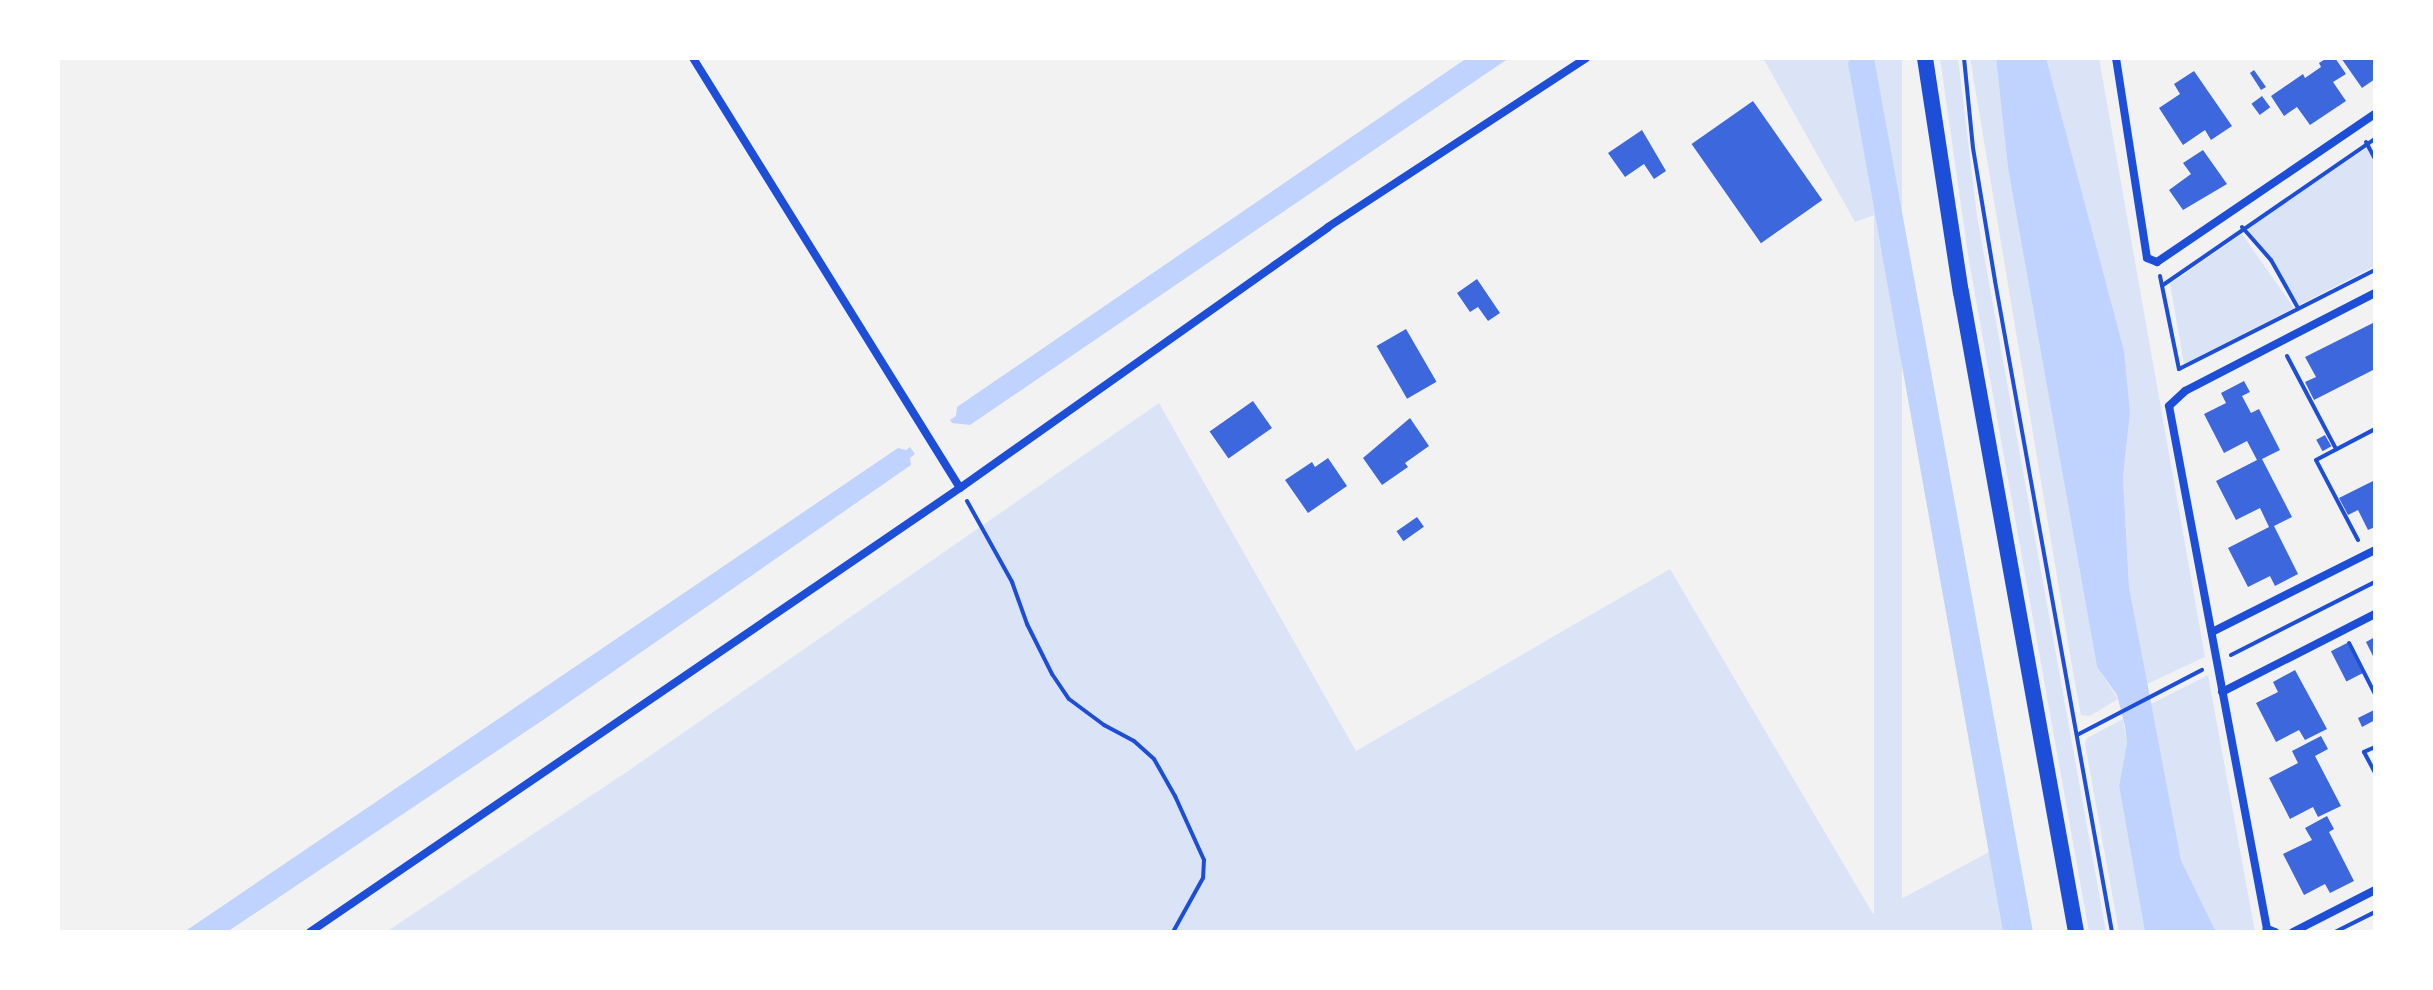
<!DOCTYPE html>
<style>
body{margin:0}
#map{position:relative;width:2433px;height:990px;overflow:hidden;background:#f2f2f2;font-family:Jost,sans-serif}
div>[style]{position:absolute}
.green>*{inset:0;background:#dbe4f7;transform-origin:0 0}
.water>*{inset:0;background:#bfd3fe}
.building>*{inset:0;background:#3d67dc;transform-origin:0 0}
.path>*{height:4px;margin:-2px;padding:0 2px;transform-origin:2px;border-radius:2px;background:#1d4ed8}
.minor>*{height:8px;margin:-4px;padding:0 4px;transform-origin:4px;border-radius:4px;background:#1d4ed8}
.secondary>*{height:16px;margin:-8px;padding:0 8px;transform-origin:8px;border-radius:8px;background:#1d4ed8}
span{translate:-50% -50%;white-space:nowrap;text-align:center;line-height:1.15;-webkit-text-stroke:7px #fff;paint-order:stroke}
.frame{position:absolute;inset:0;border:60px solid #fff;pointer-events:none}
</style>
<div id="map">
<div class="green">
<div style="clip-path:polygon(1763px 58px,1851px 58px,1849px 63px,1875px 215px,1855px 222px)"></div>
<div style="left:1874px;top:58px;width:28px;height:888px"></div>
<div style="clip-path:polygon(1940px 58px,1958px 58px,1977px 216px,2106px 932px,2089px 932px,1969px 261px)"></div>
<div style="clip-path:polygon(1970px 58px,1996px 58px,2008px 168px,2097px 667px,2118px 699px,2090px 716px,2081px 715px,2073px 672px)"></div>
<div style="clip-path:polygon(2046px 58px,2099px 58px,2205px 657px,2147px 684px,2129px 587px,2123px 477px,2130px 413px)"></div>
<div style="clip-path:polygon(2367px 148px,2375px 164px,2375px 266px,2299px 305px,2247px 228px)"></div>
<div style="clip-path:polygon(2242px 234px,2294px 308px,2184px 364px,2170px 284px)"></div>
<div style="clip-path:polygon(1159px 403px,1356px 751px,1670px 569px,1873px 914px,1989px 852px,2003px 932px,386px 932px,628px 771px)"></div>
<div style="clip-path:polygon(2208px 675px,2255px 932px,2216px 932px,2181px 860px,2151px 704px)"></div>
<div style="clip-path:polygon(2123px 719px,2127px 743px,2119px 786px,2145px 932px,2119px 932px,2085px 744px,2087px 738px)"></div>
</div>
<div class="water">
<div style="clip-path:polygon(1467px 58px,1509px 58px,970px 425px,952px 423px,950px 420px,956px 416px,957px 407px)"></div>
<div style="clip-path:polygon(1851px 58px,1874px 58px,2033px 932px,2003px 932px,1848px 63px)"></div>
<div style="clip-path:polygon(1996px 58px,2046px 58px,2124px 351px,2130px 413px,2123px 477px,2129px 587px,2181px 860px,2216px 932px,2145px 932px,2119px 786px,2127px 743px,2125px 726px,2117px 695px,2097px 667px,2008px 168px)"></div>
<div style="clip-path:polygon(910px 447px,915px 454px,910px 458px,911px 465px,549px 716px,227px 932px,184px 932px,898px 448px,906px 450px)"></div>
</div>
<div class="building">
<div style="clip-path:polygon(2327px 58px,2335px 58px,2346px 74px,2333px 82px,2346px 101px,2310px 125px,2297px 107px,2284px 116px,2271px 96px,2303px 74px,2305px 78px,2321px 67px,2319px 63px)"></div>
<div style="clip-path:polygon(2341px 58px,2375px 58px,2375px 79px,2362px 88px)"></div>
<div style="clip-path:polygon(2254px 70px,2266px 87px,2261px 90px,2250px 73px)"></div>
<div style="clip-path:polygon(2194px 71px,2232px 126px,2211px 140px,2205px 130px,2183px 145px,2159px 108px,2180px 94px,2174px 84px)"></div>
<div style="left:2262px;top:96px;width:14px;height:13px;rotate:54deg"></div>
<div style="left:1753px;top:101px;width:121px;height:75px;rotate:55deg"></div>
<div style="clip-path:polygon(1642px 130px,1666px 171px,1654px 179px,1644px 164px,1625px 177px,1608px 153px)"></div>
<div style="clip-path:polygon(2203px 150px,2227px 184px,2183px 210px,2169px 190px,2191px 174px,2183px 163px)"></div>
<div style="clip-path:polygon(1477px 279px,1500px 313px,1488px 321px,1478px 307px,1470px 312px,1457px 293px)"></div>
<div style="clip-path:polygon(2375px 322px,2375px 369px,2314px 400px,2305px 382px,2316px 377px,2305px 357px)"></div>
<div style="left:1406px;top:329px;width:61px;height:34px;rotate:60deg"></div>
<div style="clip-path:polygon(2244px 381px,2250px 392px,2242px 396px,2251px 413px,2259px 409px,2280px 450px,2262px 459px,2292px 517px,2274px 526px,2298px 574px,2275px 586px,2270px 576px,2248px 587px,2228px 548px,2269px 527px,2260px 508px,2236px 520px,2216px 481px,2257px 460px,2247px 441px,2224px 453px,2204px 414px,2226px 403px,2221px 393px)"></div>
<div style="left:1253px;top:401px;width:33px;height:53px;rotate:55deg"></div>
<div style="clip-path:polygon(1410px 418px,1429px 446px,1405px 463px,1408px 467px,1382px 485px,1363px 458px)"></div>
<div style="left:2325px;top:435px;width:13px;height:10px;rotate:61deg"></div>
<div style="clip-path:polygon(1328px 458px,1347px 486px,1308px 513px,1285px 480px,1312px 462px,1315px 467px)"></div>
<div style="clip-path:polygon(2375px 480px,2375px 527px,2368px 530px,2358px 510px,2348px 515px,2339px 498px)"></div>
<div style="left:1417px;top:517px;width:12px;height:25px;rotate:55deg"></div>
<div style="clip-path:polygon(2375px 637px,2375px 660px,2366px 642px)"></div>
<div style="left:2347px;top:643px;width:34px;height:18px;rotate:63deg"></div>
<div style="clip-path:polygon(2295px 670px,2327px 729px,2305px 740px,2299px 730px,2276px 742px,2256px 703px,2278px 692px,2273px 682px)"></div>
<div style="clip-path:polygon(2374px 710px,2375px 720px,2362px 727px,2358px 718px)"></div>
<div style="clip-path:polygon(2321px 736px,2328px 749px,2315px 756px,2341px 806px,2318px 817px,2313px 807px,2290px 819px,2269px 778px,2298px 763px,2292px 751px)"></div>
<div style="clip-path:polygon(2327px 816px,2334px 829px,2329px 832px,2354px 881px,2330px 893px,2325px 884px,2304px 895px,2283px 854px,2312px 840px,2305px 828px)"></div>
</div>
<div class="path">
<div style="left:1964px;top:58px;width:90px;rotate:84.3deg"></div>
<div style="left:1973px;top:148px;width:135px;rotate:80.6deg"></div>
<div style="left:1995px;top:281px;width:661px;rotate:79.81deg"></div>
<div style="left:2366px;top:142px;width:19px;rotate:62deg"></div>
<div style="left:2242px;top:227px;width:44px;rotate:48.7deg"></div>
<div style="left:2271px;top:260px;width:55px;rotate:60.6deg"></div>
<div style="left:2160px;top:276px;width:95px;rotate:78.5deg"></div>
<div style="left:2163px;top:285px;width:257px;rotate:-34.6deg"></div>
<div style="left:2287px;top:356px;width:105px;rotate:62.2deg"></div>
<div style="left:2179px;top:369px;width:220px;rotate:-26.8deg"></div>
<div style="left:967px;top:501px;width:93px;rotate:60.9deg"></div>
<div style="left:1012px;top:582px;width:45px;rotate:70.3deg"></div>
<div style="left:1027px;top:624px;width:56px;rotate:63.4deg"></div>
<div style="left:1052px;top:674px;width:30px;rotate:56deg"></div>
<div style="left:1069px;top:699px;width:44px;rotate:36.6deg"></div>
<div style="left:1104px;top:725px;width:34px;rotate:28deg"></div>
<div style="left:1134px;top:741px;width:27px;rotate:42deg"></div>
<div style="left:1154px;top:759px;width:43px;rotate:60.4deg"></div>
<div style="left:1175px;top:796px;width:70px;rotate:65.6deg"></div>
<div style="left:1204px;top:860px;width:18px;rotate:93deg"></div>
<div style="left:1203px;top:878px;width:62px;rotate:119.1deg"></div>
<div style="left:2358px;top:540px;width:90px;rotate:-117.7deg"></div>
<div style="left:2316px;top:460px;width:67px;rotate:-27.7deg"></div>
<div style="left:2349px;top:643px;width:57px;rotate:63deg"></div>
<div style="left:2231px;top:655px;width:161px;rotate:-26.9deg"></div>
<div style="left:2077px;top:735px;width:141px;rotate:-27.5deg"></div>
<div style="left:2375px;top:747px;width:12px;rotate:156deg"></div>
<div style="left:2364px;top:752px;width:24px;rotate:62deg"></div>
<div style="left:2335px;top:932px;width:45px;rotate:-26.6deg"></div>
</div>
<div class="minor">
<div style="left:693px;top:58px;width:506px;rotate:58.16deg"></div>
<div style="left:2116px;top:58px;width:202px;rotate:81.2deg"></div>
<div style="left:2147px;top:258px;width:11px;rotate:22deg"></div>
<div style="left:2157px;top:262px;width:263px;rotate:-34.2deg"></div>
<div style="left:2212px;top:632px;width:182px;rotate:-26.7deg"></div>
<div style="left:2222px;top:692px;width:172px;rotate:-27deg"></div>
<div style="left:310px;top:932px;width:787px;rotate:-34.34deg"></div>
<div style="left:960px;top:488px;width:451px;rotate:-35.3deg"></div>
<div style="left:1328px;top:227px;width:308px;rotate:-33.2deg"></div>
<div style="left:2275px;top:932px;width:9px;rotate:-159deg"></div>
<div style="left:2267px;top:929px;width:532px;rotate:-100.61deg"></div>
<div style="left:2169px;top:406px;width:22px;rotate:-43deg"></div>
<div style="left:2185px;top:391px;width:214px;rotate:-27.3deg"></div>
<div style="left:2293px;top:932px;width:92px;rotate:-27.1deg"></div>
</div>
<div class="secondary">
<div style="left:1925px;top:58px;width:237px;rotate:81.3deg"></div>
<div style="left:1961px;top:292px;width:650px;rotate:79.81deg"></div>
</div>
<div class="frame"></div>
</div>
